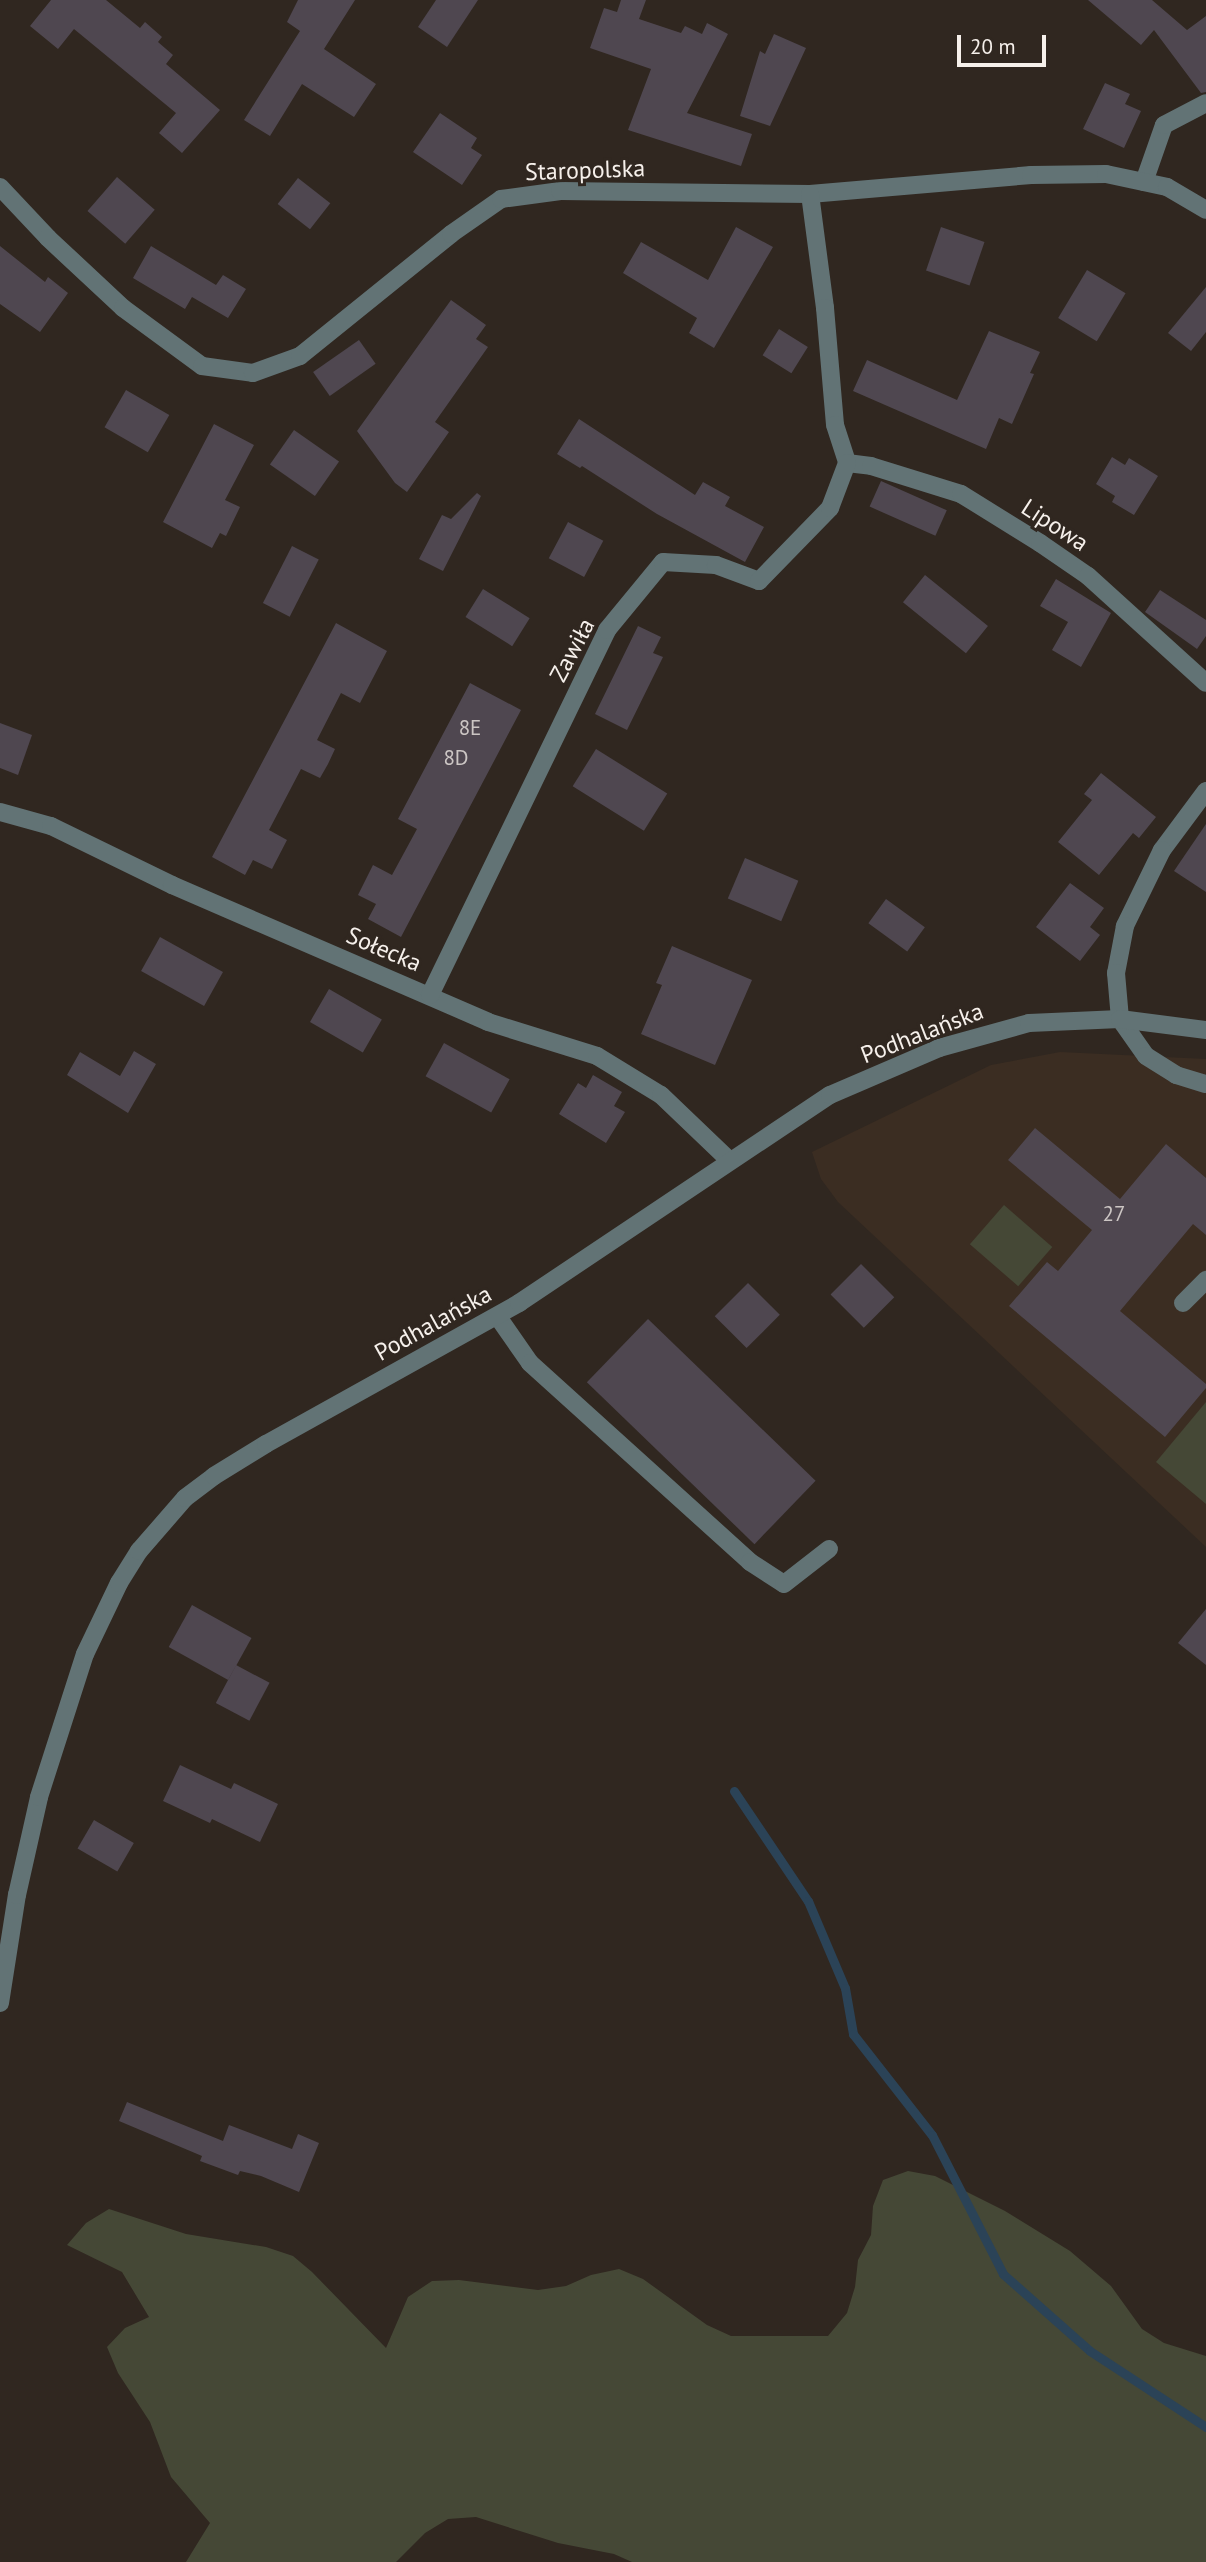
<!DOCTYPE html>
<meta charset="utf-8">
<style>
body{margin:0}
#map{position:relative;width:1206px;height:2562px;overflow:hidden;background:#302720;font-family:"PT Sans",sans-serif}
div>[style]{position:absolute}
.built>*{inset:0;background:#3b2d22}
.green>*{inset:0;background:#454836;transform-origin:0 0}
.stream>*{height:9px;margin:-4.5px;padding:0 4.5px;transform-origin:4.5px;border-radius:4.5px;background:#2b4357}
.building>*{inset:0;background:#4f4750;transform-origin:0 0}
.minor>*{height:18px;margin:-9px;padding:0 9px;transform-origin:9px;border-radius:9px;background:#627375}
span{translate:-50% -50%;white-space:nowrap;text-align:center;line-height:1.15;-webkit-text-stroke:6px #302720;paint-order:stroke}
.number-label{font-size:21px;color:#ccc6c4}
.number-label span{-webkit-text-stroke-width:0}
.street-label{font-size:24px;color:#f6f0eb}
.scale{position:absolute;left:957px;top:35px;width:89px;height:32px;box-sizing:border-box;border:4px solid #f6f0eb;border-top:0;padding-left:9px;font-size:21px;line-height:24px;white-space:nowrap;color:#f6f0eb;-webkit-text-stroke:5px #302720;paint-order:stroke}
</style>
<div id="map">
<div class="built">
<div style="clip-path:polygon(1060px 1052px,1206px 1059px,1206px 1547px,838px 1202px,821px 1179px,812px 1152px,991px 1065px)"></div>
</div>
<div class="green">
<div style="left:1004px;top:1205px;width:64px;height:52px;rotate:41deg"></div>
<div style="clip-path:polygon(1206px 1402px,1206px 1504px,1156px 1462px)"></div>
<div style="clip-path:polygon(908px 2171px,935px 2176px,1005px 2211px,1070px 2251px,1111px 2286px,1142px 2329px,1164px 2343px,1206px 2356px,1206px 2562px,632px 2562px,614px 2554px,558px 2543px,476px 2517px,448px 2519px,425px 2533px,396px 2562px,186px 2562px,210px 2523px,171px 2477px,150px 2422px,118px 2373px,107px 2347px,125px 2328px,149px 2317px,122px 2272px,67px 2245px,86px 2223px,109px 2209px,186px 2234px,266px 2247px,293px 2256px,312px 2272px,386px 2348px,408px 2297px,432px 2281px,459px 2280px,538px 2290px,566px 2286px,591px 2275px,619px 2269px,643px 2279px,707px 2325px,731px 2336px,828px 2336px,847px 2313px,855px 2287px,858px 2260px,871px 2235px,873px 2206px,883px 2180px)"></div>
</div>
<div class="stream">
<div style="left:734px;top:1791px;width:133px;rotate:56.1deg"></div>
<div style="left:808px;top:1901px;width:95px;rotate:67deg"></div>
<div style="left:845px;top:1988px;width:47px;rotate:80.1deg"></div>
<div style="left:853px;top:2034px;width:128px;rotate:52deg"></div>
<div style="left:932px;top:2135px;width:156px;rotate:62.9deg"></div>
<div style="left:1003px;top:2274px;width:116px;rotate:41.5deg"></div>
<div style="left:1090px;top:2351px;width:139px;rotate:33.2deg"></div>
</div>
<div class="building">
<div style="clip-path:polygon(51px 0,106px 0,140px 28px,145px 22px,162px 37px,158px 42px,173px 55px,166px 64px,220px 110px,182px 153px,159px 133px,176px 113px,74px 29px,58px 49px,30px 26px)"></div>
<div style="clip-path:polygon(298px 0,355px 0,324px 49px,376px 84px,354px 117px,302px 84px,270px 136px,244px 120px,300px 31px,287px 22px)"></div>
<div style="clip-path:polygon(436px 0,478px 0,447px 47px,418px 27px)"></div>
<div style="clip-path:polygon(621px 0,646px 0,639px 19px,681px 33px,685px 26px,702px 34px,707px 23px,728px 34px,687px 113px,752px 134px,741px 166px,628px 130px,651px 69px,590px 48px,604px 8px,617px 12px)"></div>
<div style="clip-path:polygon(1088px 0,1152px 0,1187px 30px,1206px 16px,1206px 92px,1201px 93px,1154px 30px,1141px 45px)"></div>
<div style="clip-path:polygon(774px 34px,806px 48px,770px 126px,740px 116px,760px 51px,765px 54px)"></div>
<div style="clip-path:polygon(1105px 83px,1130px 94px,1125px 104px,1141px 111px,1124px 148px,1083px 129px)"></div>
<div style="clip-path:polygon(440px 113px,477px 138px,471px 148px,482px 155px,462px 185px,413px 152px)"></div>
<div style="left:117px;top:177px;width:50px;height:45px;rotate:41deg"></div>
<div style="left:298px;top:178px;width:41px;height:33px;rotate:38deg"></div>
<div style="clip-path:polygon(736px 227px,773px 247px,714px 348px,689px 333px,697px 318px,623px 273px,641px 242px,708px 280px)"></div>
<div style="left:941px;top:227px;width:46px;height:46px;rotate:19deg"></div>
<div style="clip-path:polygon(0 246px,45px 282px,48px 277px,68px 293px,40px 332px,0 304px)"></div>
<div style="clip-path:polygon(151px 246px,216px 285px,223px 275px,246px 289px,228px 318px,192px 297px,185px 309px,133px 278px)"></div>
<div style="left:1087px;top:270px;width:45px;height:56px;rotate:31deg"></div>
<div style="clip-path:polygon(1206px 287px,1206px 332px,1191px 351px,1168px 333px)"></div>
<div style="clip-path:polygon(451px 300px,486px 325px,476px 339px,488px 347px,435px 422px,449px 432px,407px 492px,395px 483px,357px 431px)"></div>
<div style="left:779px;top:329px;width:34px;height:31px;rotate:32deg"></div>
<div style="clip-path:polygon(989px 331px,1040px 352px,1030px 373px,1034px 374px,1012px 424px,999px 418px,986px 449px,853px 391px,867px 360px,957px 400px)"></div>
<div style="left:359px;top:340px;width:29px;height:56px;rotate:55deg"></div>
<div style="left:126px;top:390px;width:50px;height:43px;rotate:30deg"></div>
<div style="clip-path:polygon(579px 419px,695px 495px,703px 482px,730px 497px,725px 506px,764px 527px,745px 562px,657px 514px,582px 466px,580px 468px,557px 454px)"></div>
<div style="clip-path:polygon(214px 424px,254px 445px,225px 500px,240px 507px,226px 536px,220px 533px,212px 548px,163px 522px)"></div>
<div style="left:294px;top:430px;width:55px;height:42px;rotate:35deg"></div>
<div style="clip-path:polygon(1112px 457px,1125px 465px,1129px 458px,1158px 476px,1134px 515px,1112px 502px,1115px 496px,1096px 484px)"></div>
<div style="left:881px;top:481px;width:72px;height:28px;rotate:24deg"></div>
<div style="clip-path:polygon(477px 493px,481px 496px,443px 571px,419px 559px,442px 515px,451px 519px)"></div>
<div style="left:568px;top:522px;width:40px;height:41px;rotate:28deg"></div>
<div style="left:292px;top:546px;width:30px;height:64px;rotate:27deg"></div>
<div style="left:925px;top:575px;width:81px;height:35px;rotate:39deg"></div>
<div style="clip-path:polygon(1056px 579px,1111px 613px,1081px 667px,1052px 650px,1068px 622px,1040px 606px)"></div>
<div style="left:483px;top:589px;width:55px;height:33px;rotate:32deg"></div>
<div style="clip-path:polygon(1160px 590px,1206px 620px,1206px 636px,1197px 649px,1145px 612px)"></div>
<div style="clip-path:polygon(336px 623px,387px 651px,360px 703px,341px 693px,317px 740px,335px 749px,328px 764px,320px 778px,301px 769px,269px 830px,287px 840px,272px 869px,253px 860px,245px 875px,212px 857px)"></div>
<div style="clip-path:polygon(638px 626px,661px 637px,653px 653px,663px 657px,627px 730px,595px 714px)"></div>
<div style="clip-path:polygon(470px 683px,521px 710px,401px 937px,368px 919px,376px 904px,358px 895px,373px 865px,392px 875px,417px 829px,398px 819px)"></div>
<div style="clip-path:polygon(0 723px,32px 735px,18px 775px,0 768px)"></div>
<div style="left:596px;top:749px;width:84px;height:44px;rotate:32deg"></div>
<div style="clip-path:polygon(1101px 773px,1156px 817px,1139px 838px,1133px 833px,1099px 875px,1058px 842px,1092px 800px,1084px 794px)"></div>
<div style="clip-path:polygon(1206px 824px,1206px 892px,1174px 871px)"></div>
<div style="left:745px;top:858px;width:58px;height:44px;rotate:23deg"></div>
<div style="clip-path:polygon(1070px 883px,1104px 908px,1090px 927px,1100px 935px,1080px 961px,1036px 927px)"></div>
<div style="left:886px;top:899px;width:48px;height:30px;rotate:36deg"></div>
<div style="left:160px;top:937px;width:72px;height:39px;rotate:29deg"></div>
<div style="clip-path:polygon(672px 946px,752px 980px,715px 1065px,641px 1034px,662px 985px,656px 983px)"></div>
<div style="left:329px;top:989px;width:61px;height:38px;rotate:30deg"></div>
<div style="left:444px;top:1043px;width:75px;height:38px;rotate:29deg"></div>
<div style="clip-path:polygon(134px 1051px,156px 1064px,128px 1113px,67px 1075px,80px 1052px,120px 1076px)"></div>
<div style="clip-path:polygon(593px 1075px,622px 1092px,614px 1106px,625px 1112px,606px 1143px,559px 1114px,578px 1083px,586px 1088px)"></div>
<div style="clip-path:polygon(1035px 1128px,1120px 1199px,1166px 1144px,1206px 1178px,1206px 1235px,1193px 1224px,1120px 1311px,1206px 1384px,1206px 1388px,1165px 1437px,1009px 1306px,1047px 1262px,1058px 1271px,1092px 1230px,1008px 1160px)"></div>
<div style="left:861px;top:1264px;width:47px;height:43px;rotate:45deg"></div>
<div style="left:748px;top:1283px;width:45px;height:47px;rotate:45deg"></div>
<div style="left:648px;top:1319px;width:233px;height:88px;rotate:44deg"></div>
<div style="left:192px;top:1605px;width:68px;height:48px;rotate:29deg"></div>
<div style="clip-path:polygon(1206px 1609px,1206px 1665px,1178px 1643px)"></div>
<div style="left:236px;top:1665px;width:38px;height:43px;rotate:28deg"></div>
<div style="clip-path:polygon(180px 1765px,231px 1789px,234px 1783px,278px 1804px,260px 1842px,212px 1819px,210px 1823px,163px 1801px)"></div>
<div style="left:94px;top:1820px;width:46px;height:33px;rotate:30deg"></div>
<div style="clip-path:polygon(127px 2102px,223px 2141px,229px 2125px,292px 2149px,298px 2134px,319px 2143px,299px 2192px,261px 2176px,240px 2171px,238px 2175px,200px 2161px,202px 2156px,119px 2121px)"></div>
</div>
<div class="minor">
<div style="left:1144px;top:182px;width:60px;rotate:-70.7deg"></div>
<div style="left:1164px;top:125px;width:47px;rotate:-27.6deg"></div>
<div style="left:0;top:187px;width:70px;rotate:46.7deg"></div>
<div style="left:48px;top:238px;width:103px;rotate:43deg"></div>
<div style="left:123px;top:308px;width:98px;rotate:36.3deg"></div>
<div style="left:202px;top:366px;width:51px;rotate:7.8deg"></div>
<div style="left:253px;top:373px;width:50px;rotate:-19.9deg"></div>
<div style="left:300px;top:356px;width:194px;rotate:-38.9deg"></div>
<div style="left:451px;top:234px;width:61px;rotate:-35deg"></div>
<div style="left:501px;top:199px;width:60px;rotate:-7.7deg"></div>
<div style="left:560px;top:191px;width:250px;rotate:0.7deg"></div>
<div style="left:810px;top:194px;width:222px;rotate:-4.9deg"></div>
<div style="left:1031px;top:175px;width:75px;rotate:-0.8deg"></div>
<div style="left:1106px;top:174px;width:62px;rotate:12deg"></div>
<div style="left:1167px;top:187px;width:45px;rotate:30.5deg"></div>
<div style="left:810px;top:194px;width:115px;rotate:82.5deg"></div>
<div style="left:825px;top:308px;width:117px;rotate:85.1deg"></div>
<div style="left:835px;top:425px;width:40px;rotate:72deg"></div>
<div style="left:847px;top:463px;width:24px;rotate:7deg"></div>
<div style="left:871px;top:466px;width:94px;rotate:17.3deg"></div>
<div style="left:961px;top:494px;width:93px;rotate:31.8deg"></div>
<div style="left:1040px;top:543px;width:58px;rotate:34.5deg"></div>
<div style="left:1088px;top:576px;width:159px;rotate:42.2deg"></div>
<div style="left:1206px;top:791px;width:74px;rotate:126.7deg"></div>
<div style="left:1162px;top:850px;width:85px;rotate:116deg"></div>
<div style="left:1125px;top:926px;width:48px;rotate:100.8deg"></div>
<div style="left:1116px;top:973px;width:46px;rotate:85deg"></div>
<div style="left:1120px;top:1019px;width:45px;rotate:54.9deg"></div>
<div style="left:1146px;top:1056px;width:36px;rotate:32deg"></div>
<div style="left:1176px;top:1075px;width:31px;rotate:17deg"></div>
<div style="left:0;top:812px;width:53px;rotate:15.4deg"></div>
<div style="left:51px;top:826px;width:135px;rotate:26deg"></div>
<div style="left:172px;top:885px;width:344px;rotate:23.4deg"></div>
<div style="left:488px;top:1022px;width:114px;rotate:17.3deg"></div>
<div style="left:597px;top:1056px;width:75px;rotate:31.4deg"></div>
<div style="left:661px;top:1095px;width:94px;rotate:43.7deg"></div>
<div style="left:430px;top:995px;width:406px;rotate:-64.1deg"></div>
<div style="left:607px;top:630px;width:88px;rotate:-50.5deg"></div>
<div style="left:663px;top:562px;width:53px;rotate:3.2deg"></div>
<div style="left:716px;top:565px;width:46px;rotate:20.4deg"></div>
<div style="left:759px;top:581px;width:102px;rotate:-45.8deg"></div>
<div style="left:830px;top:508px;width:48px;rotate:-69.3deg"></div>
<div style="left:1183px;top:1303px;width:33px;rotate:-45deg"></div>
<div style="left:498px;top:1317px;width:56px;rotate:55.2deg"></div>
<div style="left:530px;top:1363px;width:297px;rotate:42.1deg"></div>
<div style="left:750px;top:1562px;width:40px;rotate:32.9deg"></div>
<div style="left:784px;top:1584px;width:57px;rotate:-37.9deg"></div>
<div style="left:0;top:2003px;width:109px;rotate:-81.1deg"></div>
<div style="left:17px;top:1895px;width:100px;rotate:-77.3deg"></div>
<div style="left:39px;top:1797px;width:150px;rotate:-72.2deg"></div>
<div style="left:85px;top:1654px;width:79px;rotate:-64.4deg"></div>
<div style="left:119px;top:1583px;width:38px;rotate:-58deg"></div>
<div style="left:139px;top:1551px;width:70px;rotate:-49deg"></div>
<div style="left:185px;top:1498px;width:36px;rotate:-37deg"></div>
<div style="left:214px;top:1476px;width:61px;rotate:-31.6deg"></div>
<div style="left:266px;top:1444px;width:290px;rotate:-29.1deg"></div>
<div style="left:519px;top:1303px;width:374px;rotate:-33.8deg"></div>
<div style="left:830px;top:1095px;width:119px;rotate:-23.3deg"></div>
<div style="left:939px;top:1048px;width:93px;rotate:-15.5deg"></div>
<div style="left:1029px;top:1023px;width:91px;rotate:-2.5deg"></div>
<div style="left:1120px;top:1019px;width:87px;rotate:7.3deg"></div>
</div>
<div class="number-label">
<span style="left:470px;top:728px">8E</span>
<span style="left:456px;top:758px">8D</span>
<span style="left:1114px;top:1214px">27</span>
</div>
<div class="street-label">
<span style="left:585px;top:170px;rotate:-2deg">Staropolska</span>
<span style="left:1055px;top:525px;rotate:33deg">Lipowa</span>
<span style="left:572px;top:650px;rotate:-62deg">Zawiła</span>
<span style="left:384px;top:949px;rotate:23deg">Sołecka</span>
<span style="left:922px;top:1033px;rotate:-21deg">Podhalańska</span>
<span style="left:433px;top:1323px;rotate:-29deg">Podhalańska</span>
</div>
<div class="scale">20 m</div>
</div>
